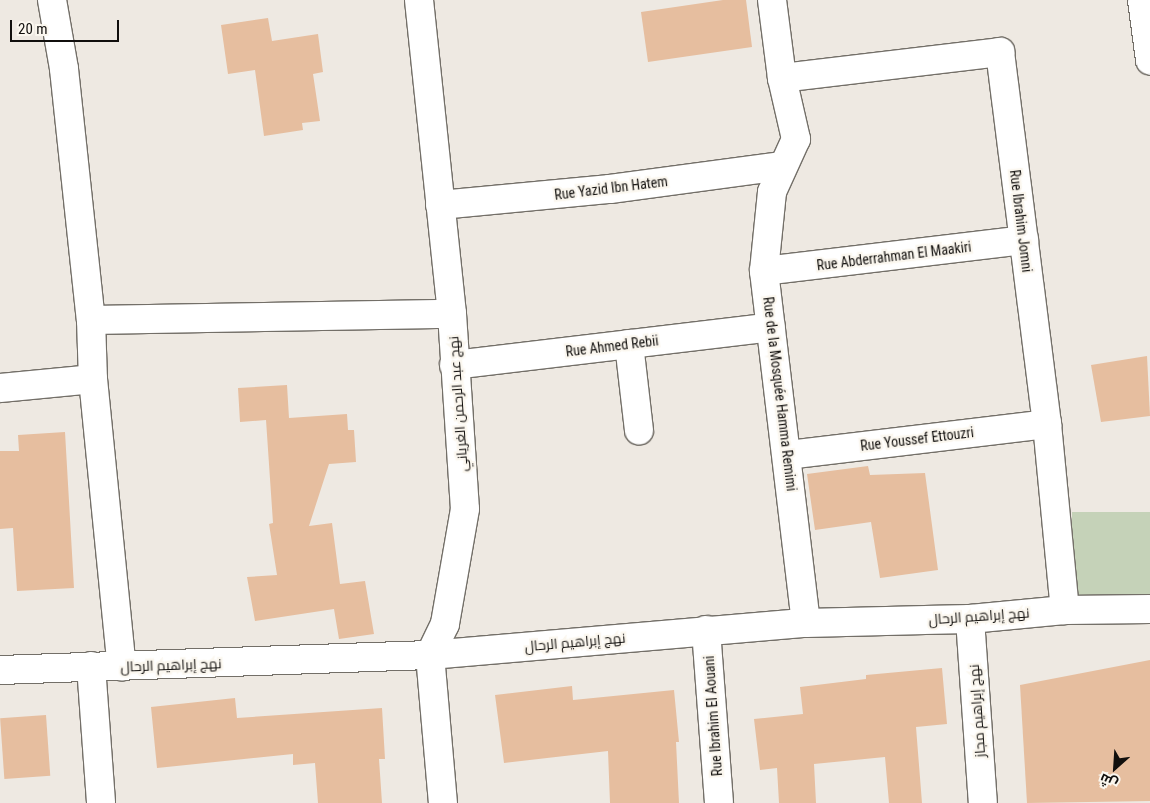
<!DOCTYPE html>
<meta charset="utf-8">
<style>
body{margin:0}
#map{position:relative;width:1150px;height:803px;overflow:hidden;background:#eee9e2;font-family:"Roboto Condensed",Cairo,sans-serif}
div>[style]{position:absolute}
.green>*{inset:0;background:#c5d2b8;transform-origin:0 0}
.building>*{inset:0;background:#e6be9f;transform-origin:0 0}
.roads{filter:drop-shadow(1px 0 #736f68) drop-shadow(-1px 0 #736f68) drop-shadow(0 1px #736f68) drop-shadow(0 -1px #736f68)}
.pedestrian>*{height:28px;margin:-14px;padding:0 14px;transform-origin:14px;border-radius:14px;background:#fff}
.minor>*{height:28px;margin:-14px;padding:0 14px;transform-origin:14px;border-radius:14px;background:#fff}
.tertiary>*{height:28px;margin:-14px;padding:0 14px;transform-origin:14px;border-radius:14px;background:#fff}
span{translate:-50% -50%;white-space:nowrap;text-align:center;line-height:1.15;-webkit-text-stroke:4.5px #fbf7ef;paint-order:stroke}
.street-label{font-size:14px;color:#110f0d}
.north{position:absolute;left:1090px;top:743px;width:50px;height:50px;-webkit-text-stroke:4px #fbf7ef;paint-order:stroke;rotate:206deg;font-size:14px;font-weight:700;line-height:20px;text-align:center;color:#110f0d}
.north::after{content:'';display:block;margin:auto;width:18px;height:22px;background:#110f0d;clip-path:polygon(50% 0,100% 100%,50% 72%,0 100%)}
.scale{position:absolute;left:10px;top:20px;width:109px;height:22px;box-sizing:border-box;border:2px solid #110f0d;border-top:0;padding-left:6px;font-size:15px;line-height:18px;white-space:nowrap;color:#110f0d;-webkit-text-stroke:4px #fbf7ef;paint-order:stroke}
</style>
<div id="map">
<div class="green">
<div style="left:1150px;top:512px;width:86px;height:78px;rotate:90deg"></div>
</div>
<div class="building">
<div style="clip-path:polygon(723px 0,746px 0,752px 47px,648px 62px,641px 12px)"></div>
<div style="clip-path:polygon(268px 18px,272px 41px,318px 34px,323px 72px,313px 74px,320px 121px,302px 123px,303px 130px,264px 136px,255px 70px,228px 74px,221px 25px)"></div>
<div style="clip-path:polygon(1147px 356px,1150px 416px,1101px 422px,1091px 365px)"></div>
<div style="clip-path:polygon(287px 385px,289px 418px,347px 414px,348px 430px,354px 430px,356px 462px,329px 464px,309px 526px,332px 523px,340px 584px,365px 581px,374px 634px,339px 639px,334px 609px,255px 621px,247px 577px,277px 575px,269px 524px,273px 523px,266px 420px,240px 422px,238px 388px)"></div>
<div style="clip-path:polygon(65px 432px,74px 588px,17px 591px,13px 528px,0 529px,0 451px,19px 451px,18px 435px)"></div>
<div style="clip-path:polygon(868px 466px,870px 475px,925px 473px,938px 570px,880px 578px,871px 522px,815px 530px,807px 474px)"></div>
<div style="clip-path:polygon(1150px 660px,1150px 801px,1027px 803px,1020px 685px)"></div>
<div style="clip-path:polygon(942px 668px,947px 724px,916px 727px,922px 803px,889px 803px,885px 757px,814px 764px,816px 803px,779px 803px,777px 768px,760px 770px,754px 719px,803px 714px,800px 687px,866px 679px,866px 675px)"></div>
<div style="clip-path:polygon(572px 686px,573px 700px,674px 690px,679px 742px,676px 742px,679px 803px,610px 803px,608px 751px,504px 763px,495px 695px)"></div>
<div style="clip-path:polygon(235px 698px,237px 718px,382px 708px,385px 759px,379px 759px,382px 803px,318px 803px,315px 763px,293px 765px,293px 754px,157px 768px,151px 707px)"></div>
<div style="left:46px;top:715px;width:61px;height:46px;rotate:86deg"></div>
</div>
<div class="roads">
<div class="pedestrian">
<div style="left:629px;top:344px;width:87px;rotate:83.4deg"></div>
</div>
<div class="minor">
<div style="left:52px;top:0;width:70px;rotate:80.1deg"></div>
<div style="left:64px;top:69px;width:252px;rotate:83.9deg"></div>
<div style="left:91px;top:320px;width:59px;rotate:88.1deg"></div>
<div style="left:93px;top:379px;width:289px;rotate:84.3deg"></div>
<div style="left:772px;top:0;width:79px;rotate:82.7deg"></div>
<div style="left:782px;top:78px;width:63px;rotate:77.1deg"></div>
<div style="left:796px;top:139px;width:58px;rotate:114.4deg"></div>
<div style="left:772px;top:192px;width:79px;rotate:95.8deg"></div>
<div style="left:764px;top:271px;width:354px;rotate:83.2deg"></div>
<div style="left:1142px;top:0;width:61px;rotate:82.4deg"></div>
<div style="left:782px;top:78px;width:220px;rotate:-6.8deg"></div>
<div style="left:1000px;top:52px;width:375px;rotate:82.8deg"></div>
<div style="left:1047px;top:424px;width:187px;rotate:84.5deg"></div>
<div style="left:440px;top:205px;width:171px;rotate:-5.4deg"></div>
<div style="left:610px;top:189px;width:174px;rotate:-7.6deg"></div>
<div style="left:764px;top:271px;width:262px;rotate:-6.8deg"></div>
<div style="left:91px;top:320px;width:361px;rotate:-1deg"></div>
<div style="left:454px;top:365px;width:319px;rotate:-6.8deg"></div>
<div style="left:0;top:388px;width:93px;rotate:-5.5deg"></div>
<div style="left:788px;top:455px;width:261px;rotate:-6.8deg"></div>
<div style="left:970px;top:619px;width:184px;rotate:86deg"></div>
<div style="left:706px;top:630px;width:173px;rotate:85.7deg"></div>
<div style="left:91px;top:666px;width:137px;rotate:85.8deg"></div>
<div style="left:0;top:670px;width:430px;rotate:-2deg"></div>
<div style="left:430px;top:655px;width:377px;rotate:-4.9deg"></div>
<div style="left:806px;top:623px;width:164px;rotate:-1.4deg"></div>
<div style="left:970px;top:619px;width:95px;rotate:-5.4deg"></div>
<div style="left:1065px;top:610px;width:85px;rotate:-0.7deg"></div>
</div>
<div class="tertiary">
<div style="left:419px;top:0;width:316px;rotate:84deg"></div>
<div style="left:452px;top:314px;width:195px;rotate:86.2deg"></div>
<div style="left:465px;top:509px;width:117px;rotate:99.9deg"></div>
<div style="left:445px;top:624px;width:34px;rotate:116deg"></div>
<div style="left:430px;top:655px;width:149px;rotate:85deg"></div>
</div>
</div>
<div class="street-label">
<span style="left:611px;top:188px;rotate:-7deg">Rue Yazid Ibn Hatem</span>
<span style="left:1021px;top:221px;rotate:83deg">Rue Ibrahim Jomni</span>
<span style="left:894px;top:256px;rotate:-7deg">Rue Abderrahman El Maakiri</span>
<span style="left:612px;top:346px;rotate:-7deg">Rue Ahmed Rebii</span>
<span style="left:780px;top:394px;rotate:83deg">Rue de la Mosquée Hamma Remimi</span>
<span style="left:458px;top:404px;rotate:-94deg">نهج عبد الرحمن الغرياني</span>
<span style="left:917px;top:439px;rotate:-7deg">Rue Youssef Ettouzri</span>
<span style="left:979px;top:616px;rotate:-4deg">نهج إبراهيم الرحال</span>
<span style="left:575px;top:642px;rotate:-5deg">نهج إبراهيم الرحال</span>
<span style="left:171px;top:665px;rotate:-2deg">نهج إبراهيم الرحال</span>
<span style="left:977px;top:711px;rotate:-94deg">نهج إبراهيم مجاز</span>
<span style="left:713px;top:716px;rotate:-94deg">Rue Ibrahim El Aouani</span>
</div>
<div class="north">ش</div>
<div class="scale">20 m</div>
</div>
